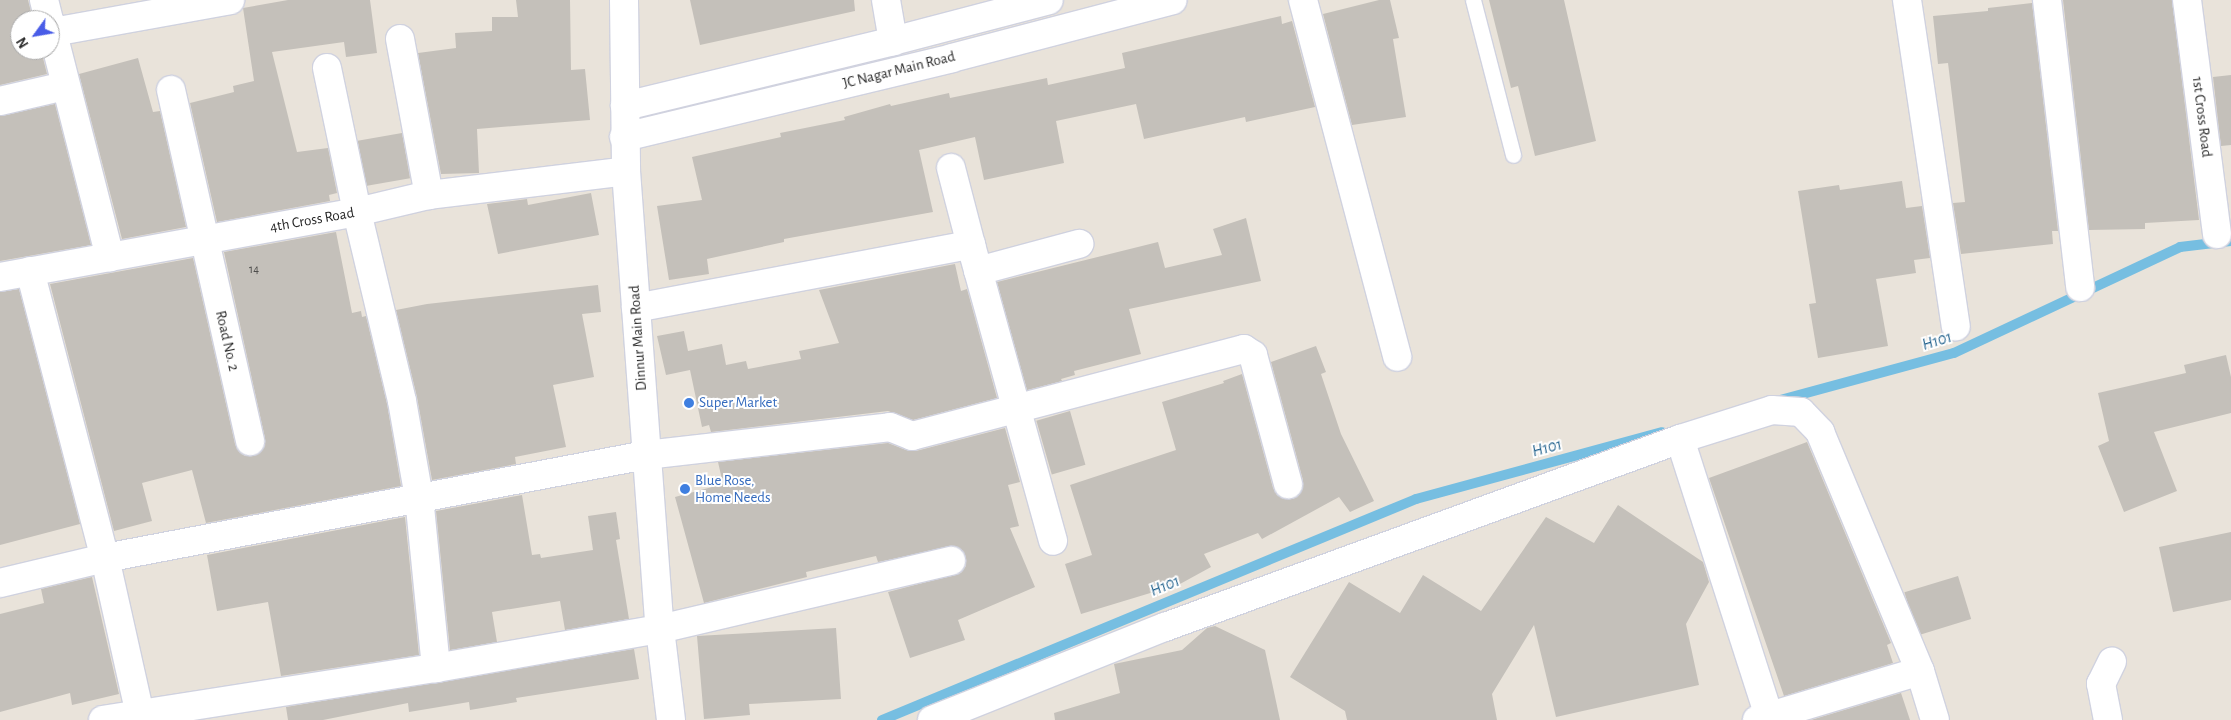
<!DOCTYPE html>
<style>
body{margin:0}
#map{position:relative;width:2231px;height:720px;overflow:hidden;background:#e9e3da;font-family:"Alegreya Sans",sans-serif}
div>[style]{position:absolute}
.stream>*{height:10px;margin:-5px;padding:0 5px;transform-origin:5px;border-radius:5px;background:#76bee1}
.building>*{inset:0;background:#c4c0ba;transform-origin:0 0}
.roads{filter:drop-shadow(1px 0 #d0d2df) drop-shadow(-1px 0 #d0d2df) drop-shadow(0 1px #d0d2df) drop-shadow(0 -1px #d0d2df)}
.lane>*{height:15px;margin:-7.5px;padding:0 7.5px;transform-origin:7.5px;border-radius:7.5px;background:#fff}
.street>*{height:28px;margin:-14px;padding:0 14px;transform-origin:14px;border-radius:14px;background:#fff}
.secondary>*{height:28px;margin:-14px;padding:0 14px;transform-origin:14px;border-radius:14px;background:#fff}
.dots>*{width:14px;height:14px;translate:-50% -50%;box-sizing:border-box;border:2px solid #fff;border-radius:50%}
span{translate:-50% -50%;white-space:nowrap;text-align:center;line-height:1.15;-webkit-text-stroke:4px #fff;paint-order:stroke}
.number-label{font-size:12px;color:#4e4d4c}
.number-label span{-webkit-text-stroke-width:0}
.street-label{font-size:15px;color:#272727}
.shop-label{font-size:15px;color:#366cbe}
.left{translate:0 -50%;text-align:left}
.water-label{font-size:16px;color:#1a5c89;font-style:italic}
.north{position:absolute;left:10px;top:10px;width:50px;height:50px;box-sizing:border-box;background:#fff;border:1px solid #a9a9a9;border-radius:50%;rotate:238deg;font-size:14px;font-weight:700;line-height:20px;text-align:center;color:#272727}
.north::after{content:'';display:block;margin:auto;width:18px;height:22px;background:#495ce7;clip-path:polygon(50% 0,100% 100%,50% 72%,0 100%)}
</style>
<div id="map">
<div class="stream">
<div style="left:1777px;top:401px;width:183px;rotate:-15.2deg"></div>
<div style="left:1954px;top:353px;width:250px;rotate:-25.1deg"></div>
<div style="left:2180px;top:247px;width:51px;rotate:-6.7deg"></div>
<div style="left:882px;top:720px;width:578px;rotate:-22.48deg"></div>
<div style="left:1416px;top:499px;width:255px;rotate:-15.2deg"></div>
</div>
<div class="building">
<div style="clip-path:polygon(0 0,28px 0,33px 20px,20px 20px,20px 50px,41px 50px,47px 74px,0 85px)"></div>
<div style="clip-path:polygon(288px 0,370px 0,377px 53px,346px 57px,344px 42px,272px 52px,297px 152px,328px 148px,337px 193px,329px 195px,330px 201px,217px 222px,190px 103px,234px 92px,233px 86px,254px 81px,243px 8px)"></div>
<div style="clip-path:polygon(516px 0,570px 0,571px 70px,585px 69px,590px 120px,477px 129px,479px 173px,441px 174px,418px 53px,456px 48px,455px 33px,492px 31px,492px 17px,518px 17px)"></div>
<div style="clip-path:polygon(690px 0,854px 0,855px 11px,700px 45px)"></div>
<div style="clip-path:polygon(1379px 0,1390px 0,1399px 38px,1393px 39px,1406px 117px,1352px 125px,1323px 14px)"></div>
<div style="clip-path:polygon(1489px 0,1564px 0,1596px 141px,1535px 156px,1518px 86px,1511px 88px)"></div>
<div style="clip-path:polygon(2063px 0,2172px 0,2199px 220px,2145px 223px,2145px 229px,2089px 230px)"></div>
<div style="clip-path:polygon(2032px 3px,2058px 231px,2052px 231px,2053px 244px,1961px 254px,1953px 203px,1965px 202px,1948px 63px,1938px 64px,1933px 16px,1988px 11px,1988px 8px)"></div>
<div style="clip-path:polygon(1281px 16px,1282px 24px,1292px 21px,1315px 107px,1246px 122px,1245px 117px,1144px 139px,1136px 104px,1056px 121px,1064px 163px,984px 180px,975px 137px,919px 150px,933px 212px,784px 239px,784px 242px,707px 259px,709px 274px,669px 280px,657px 206px,702px 200px,692px 157px,781px 137px,780px 133px,845px 120px,844px 117px,890px 104px,891px 106px,949px 93px,950px 98px,1047px 78px,1048px 85px,1125px 68px,1122px 53px)"></div>
<div style="clip-path:polygon(138px 58px,153px 112px,160px 111px,186px 227px,122px 239px,79px 74px)"></div>
<div style="clip-path:polygon(2231px 75px,2231px 145px,2221px 146px,2213px 77px)"></div>
<div style="clip-path:polygon(55px 104px,91px 245px,0 261px,0 116px)"></div>
<div style="left:402px;top:133px;width:46px;height:45px;rotate:80deg"></div>
<div style="clip-path:polygon(1902px 181px,1906px 208px,1922px 206px,1930px 258px,1914px 260px,1916px 273px,1876px 279px,1888px 346px,1818px 358px,1809px 304px,1816px 303px,1798px 191px,1839px 185px,1840px 190px)"></div>
<div style="clip-path:polygon(591px 193px,599px 235px,498px 254px,487px 204px,527px 199px,528px 205px)"></div>
<div style="clip-path:polygon(1246px 218px,1261px 281px,1129px 309px,1141px 354px,1074px 371px,1075px 375px,1061px 379px,1062px 381px,1027px 390px,997px 282px,1158px 242px,1165px 268px,1222px 255px,1213px 229px)"></div>
<div style="clip-path:polygon(336px 232px,352px 313px,361px 311px,362px 317px,366px 316px,387px 404px,401px 486px,206px 523px,192px 470px,142px 483px,152px 521px,114px 531px,50px 284px,193px 258px,235px 444px,239px 452px,245px 456px,253px 456px,261px 452px,265px 445px,265px 438px,224px 252px)"></div>
<div style="clip-path:polygon(955px 264px,961px 291px,967px 289px,997px 398px,913px 420px,888px 411px,711px 432px,709px 425px,702px 427px,690px 370px,666px 375px,657px 336px,684px 331px,688px 351px,722px 344px,726px 365px,746px 361px,748px 369px,801px 359px,799px 351px,839px 343px,819px 290px)"></div>
<div style="clip-path:polygon(598px 285px,601px 312px,582px 314px,594px 377px,553px 385px,566px 447px,515px 457px,516px 464px,432px 480px,417px 397px,396px 310px,427px 304px)"></div>
<div style="clip-path:polygon(19px 289px,80px 524px,0 545px,0 292px)"></div>
<div style="clip-path:polygon(1316px 346px,1326px 372px,1321px 374px,1341px 434px,1374px 501px,1350px 512px,1339px 497px,1262px 539px,1258px 533px,1204px 554px,1211px 567px,1180px 584px,1081px 614px,1065px 564px,1092px 555px,1070px 485px,1176px 450px,1162px 402px,1224px 383px,1223px 381px,1242px 374px,1273px 488px,1277px 495px,1284px 499px,1293px 499px,1299px 495px,1303px 488px,1303px 480px,1271px 362px)"></div>
<div style="clip-path:polygon(2226px 355px,2231px 377px,2231px 413px,2154px 432px,2177px 491px,2124px 512px,2098px 446px,2109px 441px,2098px 393px,2186px 373px,2184px 365px)"></div>
<div style="left:1070px;top:411px;width:56px;height:35px;rotate:74deg"></div>
<div style="clip-path:polygon(1005px 428px,1020px 482px,1008px 485px,1019px 526px,1010px 528px,1035px 587px,958px 620px,965px 640px,910px 658px,888px 592px,961px 573px,966px 566px,966px 558px,962px 550px,955px 546px,878px 562px,876px 556px,806px 572px,807px 577px,704px 603px,675px 497px,723px 484px,718px 462px,888px 443px,906px 450px,916px 451px)"></div>
<div style="clip-path:polygon(1807px 442px,1891px 643px,1887px 645px,1893px 663px,1784px 696px,1709px 478px)"></div>
<div style="clip-path:polygon(522px 495px,532px 555px,540px 554px,541px 558px,593px 550px,588px 516px,616px 512px,620px 539px,616px 540px,629px 619px,565px 630px,560px 601px,492px 612px,497px 642px,450px 650px,436px 511px)"></div>
<div style="clip-path:polygon(1618px 505px,1703px 562px,1709px 582px,1686px 624px,1699px 685px,1556px 717px,1534px 625px,1492px 694px,1497px 720px,1347px 720px,1345px 711px,1290px 677px,1349px 582px,1400px 613px,1423px 575px,1481px 611px,1546px 517px,1594px 543px)"></div>
<div style="clip-path:polygon(405px 517px,419px 655px,281px 676px,268px 602px,217px 611px,207px 555px)"></div>
<div style="clip-path:polygon(2231px 532px,2231px 600px,2173px 612px,2159px 547px)"></div>
<div style="left:1958px;top:576px;width:45px;height:56px;rotate:73deg"></div>
<div style="clip-path:polygon(92px 577px,119px 694px,72px 705px,70px 693px,0 712px,0 614px,44px 603px,41px 589px)"></div>
<div style="clip-path:polygon(1215px 626px,1265px 650px,1280px 720px,1055px 720px,1054px 713px,1120px 693px,1114px 664px,1182px 650px,1207px 628px)"></div>
<div style="clip-path:polygon(836px 628px,841px 699px,749px 704px,750px 715px,704px 719px,697px 636px)"></div>
<div style="clip-path:polygon(634px 649px,639px 679px,516px 698px,517px 702px,470px 710px,469px 702px,409px 712px,408px 703px,323px 720px,288px 720px,286px 707px)"></div>
<div style="clip-path:polygon(1901px 693px,1910px 720px,1811px 720px)"></div>
</div>
<div class="roads">
<div class="lane">
<div style="left:1473px;top:0;width:160px;rotate:75.5deg"></div>
</div>
<div class="street">
<div style="left:44px;top:0;width:21px;rotate:76deg"></div>
<div style="left:886px;top:0;width:42px;rotate:80.3deg"></div>
<div style="left:1303px;top:0;width:369px;rotate:75.2deg"></div>
<div style="left:1907px;top:0;width:330px;rotate:81.5deg"></div>
<div style="left:2047px;top:0;width:289px;rotate:83.4deg"></div>
<div style="left:2187px;top:0;width:236px;rotate:82.7deg"></div>
<div style="left:50px;top:22px;width:243px;rotate:75.7deg"></div>
<div style="left:53px;top:32px;width:180px;rotate:-10.2deg"></div>
<div style="left:400px;top:39px;width:159px;rotate:79.5deg"></div>
<div style="left:327px;top:68px;width:147px;rotate:78.2deg"></div>
<div style="left:357px;top:212px;width:194px;rotate:76.6deg"></div>
<div style="left:402px;top:401px;width:97px;rotate:80deg"></div>
<div style="left:419px;top:497px;width:172px;rotate:84.3deg"></div>
<div style="left:171px;top:90px;width:360px;rotate:77.3deg"></div>
<div style="left:0;top:101px;width:67px;rotate:-13deg"></div>
<div style="left:951px;top:168px;width:80px;rotate:75.4deg"></div>
<div style="left:971px;top:245px;width:307px;rotate:74.5deg"></div>
<div style="left:30px;top:271px;width:297px;rotate:75.4deg"></div>
<div style="left:105px;top:558px;width:160px;rotate:77.4deg"></div>
<div style="left:978px;top:271px;width:105px;rotate:-15deg"></div>
<div style="left:0;top:277px;width:363px;rotate:-10.3deg"></div>
<div style="left:357px;top:212px;width:74px;rotate:-13.3deg"></div>
<div style="left:429px;top:195px;width:198px;rotate:-6.9deg"></div>
<div style="left:636px;top:308px;width:341px;rotate:-10.7deg"></div>
<div style="left:1680px;top:439px;width:96px;rotate:-17.5deg"></div>
<div style="left:1772px;top:410px;width:29px;rotate:4deg"></div>
<div style="left:1801px;top:412px;width:28px;rotate:46deg"></div>
<div style="left:1820px;top:432px;width:259px;rotate:67.3deg"></div>
<div style="left:1920px;top:671px;width:51px;rotate:73deg"></div>
<div style="left:0;top:583px;width:108px;rotate:-13.4deg"></div>
<div style="left:105px;top:558px;width:551px;rotate:-10.78deg"></div>
<div style="left:646px;top:455px;width:246px;rotate:-6.5deg"></div>
<div style="left:890px;top:427px;width:24px;rotate:22deg"></div>
<div style="left:912px;top:436px;width:343px;rotate:-14.7deg"></div>
<div style="left:1244px;top:349px;width:11px;rotate:34deg"></div>
<div style="left:1253px;top:355px;width:134px;rotate:74.8deg"></div>
<div style="left:103px;top:720px;width:337px;rotate:-8.9deg"></div>
<div style="left:436px;top:668px;width:227px;rotate:-9.9deg"></div>
<div style="left:660px;top:629px;width:299px;rotate:-13.2deg"></div>
<div style="left:932px;top:720px;width:251px;rotate:-21.8deg"></div>
<div style="left:1165px;top:627px;width:548px;rotate:-20.05deg"></div>
<div style="left:1680px;top:439px;width:295px;rotate:72.2deg"></div>
<div style="left:1757px;top:720px;width:170px;rotate:-16.7deg"></div>
<div style="left:2108px;top:720px;width:37px;rotate:-101deg"></div>
<div style="left:2101px;top:684px;width:25px;rotate:-64deg"></div>
</div>
<div class="secondary">
<div style="left:624px;top:0;width:171px;rotate:89.3deg"></div>
<div style="left:626px;top:171px;width:459px;rotate:85.8deg"></div>
<div style="left:660px;top:629px;width:92px;rotate:83.1deg"></div>
<div style="left:625px;top:106px;width:276px;rotate:-13.6deg"></div>
<div style="left:893px;top:41px;width:161px;rotate:-14.7deg"></div>
<div style="left:624px;top:137px;width:337px;rotate:-13.5deg"></div>
<div style="left:952px;top:58px;width:228px;rotate:-14.7deg"></div>
</div>
</div>
<div class="dots">
<div style="left:689px;top:403px;background:#3f7fe0"></div>
<div style="left:685px;top:489px;background:#3f7fe0"></div>
</div>
<div class="number-label">
<span style="left:254px;top:270px">14</span>
</div>
<div class="street-label">
<span style="left:899px;top:70px;rotate:-14deg">JC Nagar Main Road</span>
<span style="left:2202px;top:117px;rotate:83deg">1st Cross Road</span>
<span style="left:312px;top:220px;rotate:-10deg">4th Cross Road</span>
<span style="left:638px;top:338px;rotate:-94deg">Dinnur Main Road</span>
<span style="left:227px;top:341px;rotate:77deg">Road No. 2</span>
</div>
<div class="shop-label">
<span class="left" style="left:699px;top:403px">Super Market</span>
<span class="left" style="left:695px;top:489px">Blue Rose,<br>Home Needs</span>
</div>
<div class="water-label">
<span style="left:1937px;top:341px;rotate:-17deg">H101</span>
<span style="left:1547px;top:448px;rotate:-15deg">H101</span>
<span style="left:1165px;top:586px;rotate:-22deg">H101</span>
</div>
<div class="north">N</div>
</div>
